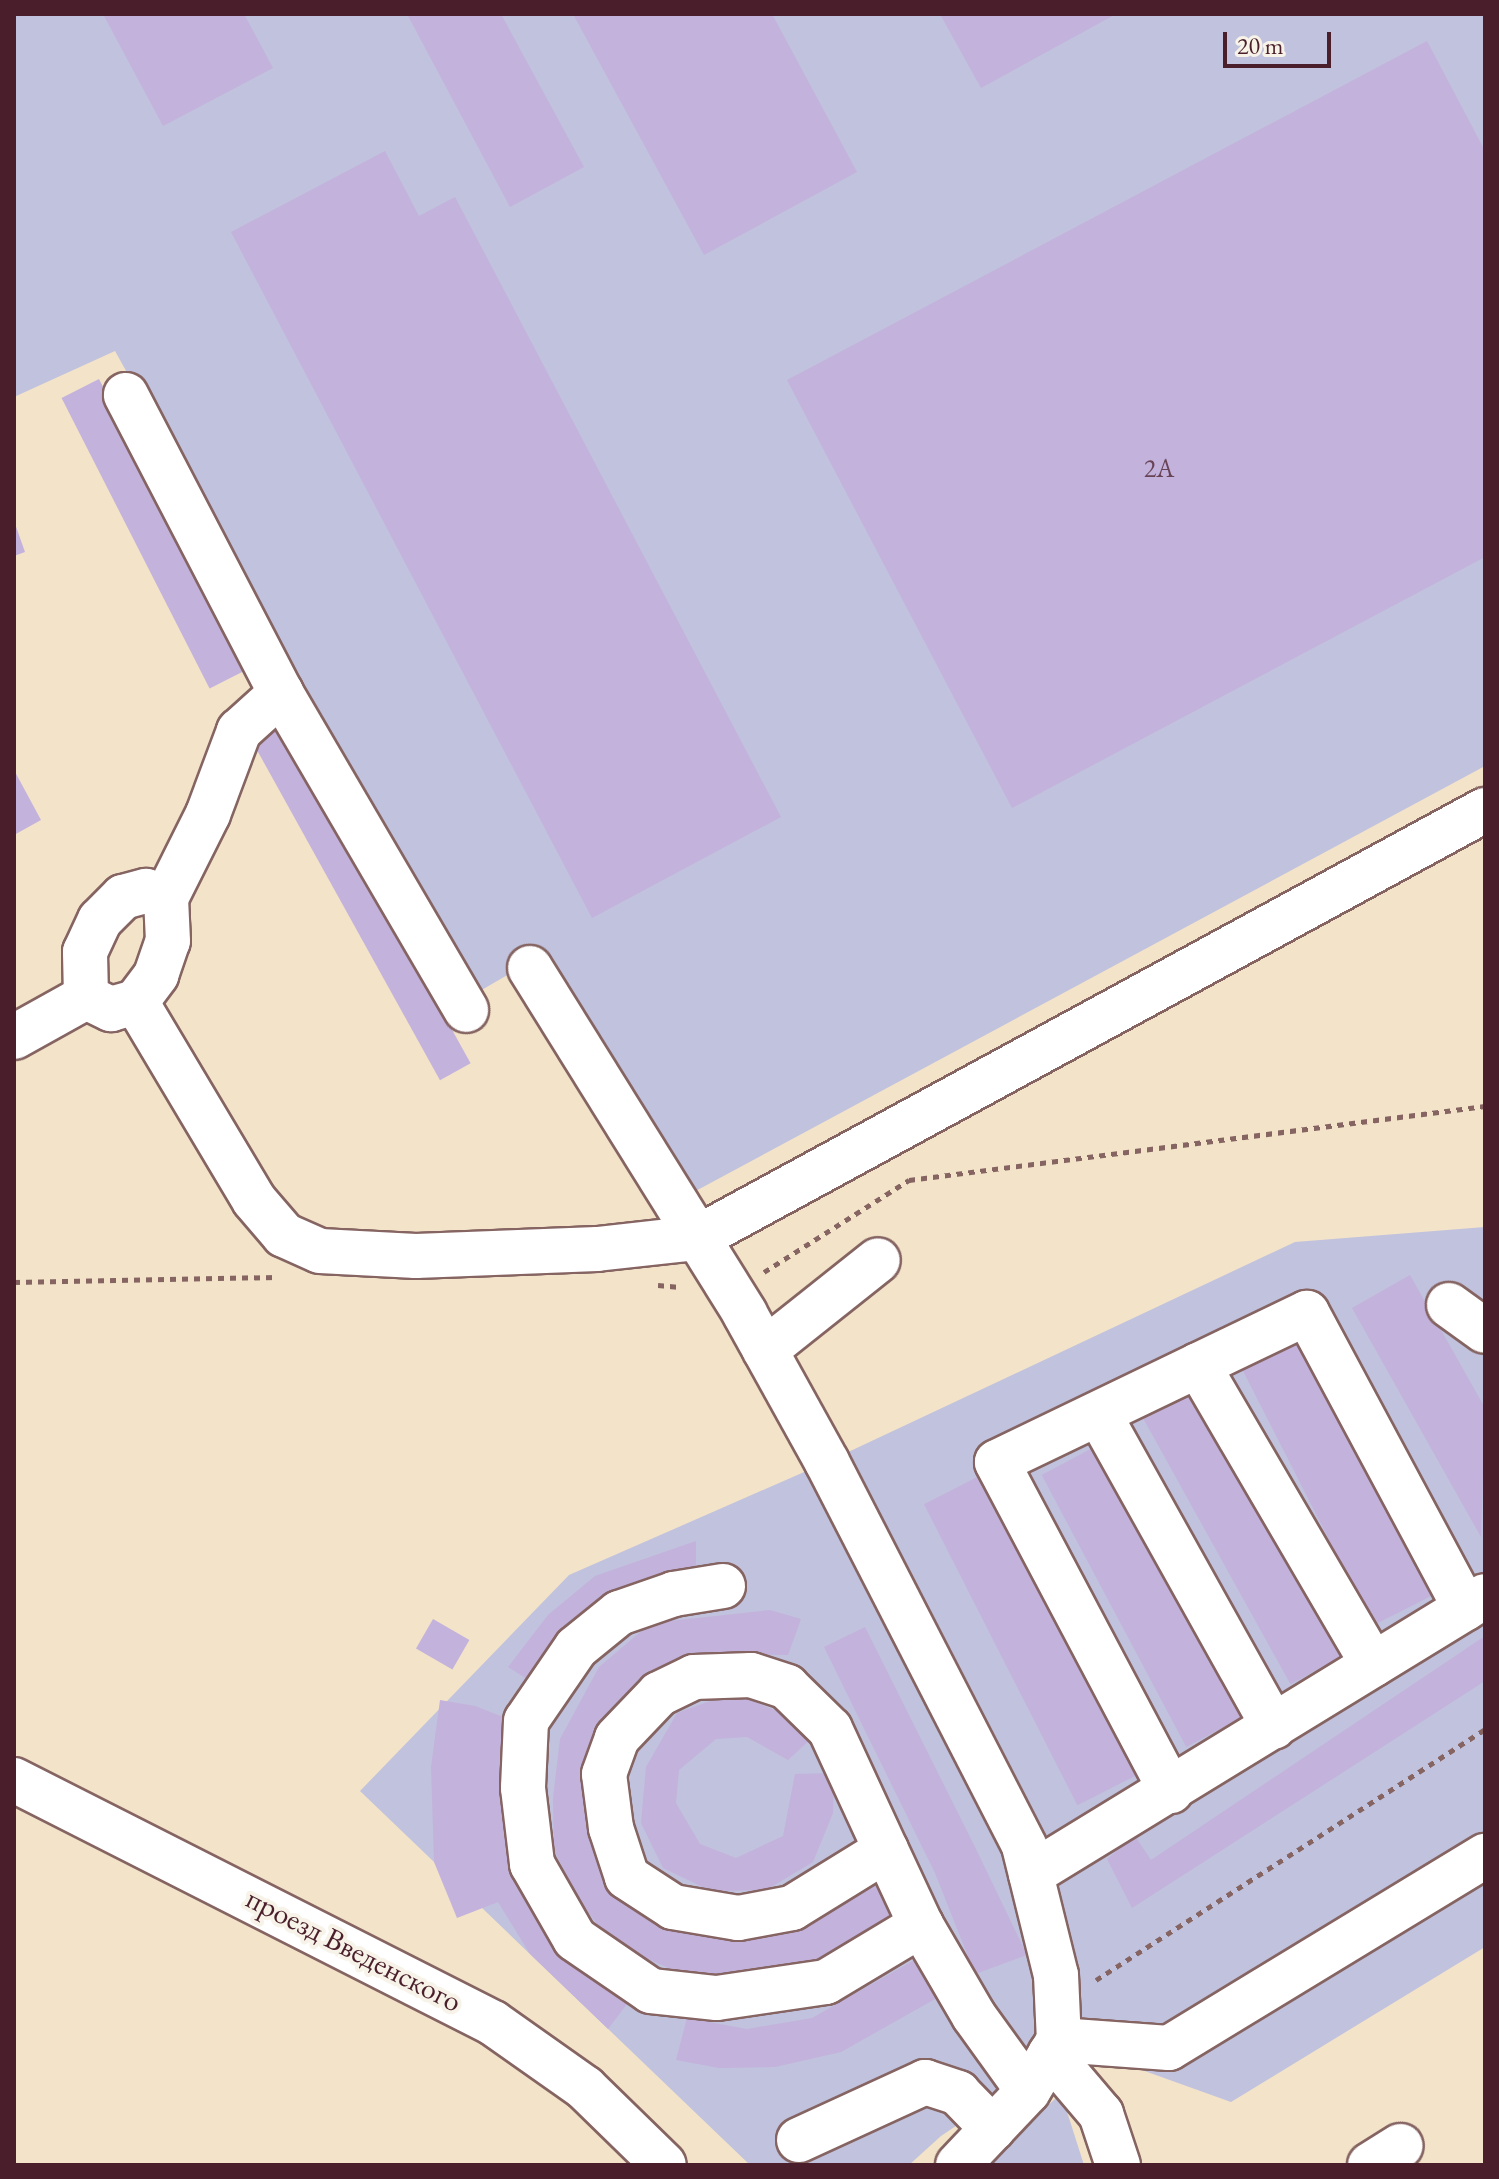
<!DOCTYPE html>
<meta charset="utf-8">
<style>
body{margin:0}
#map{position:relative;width:1499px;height:2179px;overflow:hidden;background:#f2e3c9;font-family:"EB Garamond",serif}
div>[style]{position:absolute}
.industrial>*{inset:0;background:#c1c2dd}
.building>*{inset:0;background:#c3b2dc;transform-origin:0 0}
.path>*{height:5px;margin-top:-2.5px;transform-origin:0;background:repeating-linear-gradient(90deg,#856462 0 6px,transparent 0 12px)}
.roads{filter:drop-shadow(2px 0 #856462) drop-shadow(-2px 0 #856462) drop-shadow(0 2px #856462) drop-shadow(0 -2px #856462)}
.minor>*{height:44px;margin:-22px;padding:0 22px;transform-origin:22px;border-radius:22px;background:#fff}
span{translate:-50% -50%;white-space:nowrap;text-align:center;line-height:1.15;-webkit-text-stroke:8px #f7f3e8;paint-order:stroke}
.number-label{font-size:26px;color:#684457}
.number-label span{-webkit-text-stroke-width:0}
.street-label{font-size:30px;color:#4a1f2b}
.frame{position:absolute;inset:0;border:16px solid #4a1f2b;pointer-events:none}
.scale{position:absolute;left:1223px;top:32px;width:108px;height:36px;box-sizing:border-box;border:4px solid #4a1f2b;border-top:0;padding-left:10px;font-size:24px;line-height:28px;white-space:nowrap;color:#4a1f2b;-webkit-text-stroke:6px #f7f3e8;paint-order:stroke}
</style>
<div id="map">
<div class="industrial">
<div style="clip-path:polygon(14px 14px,1485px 14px,1485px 766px,690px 1194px,542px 955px,473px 995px,115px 351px,14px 397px)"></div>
<div style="clip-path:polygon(1485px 1227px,1485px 1947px,1231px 2102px,1075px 2046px,941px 2136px,909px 2165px,750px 2165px,360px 1791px,569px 1575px,827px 1462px,1295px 1242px)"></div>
<div style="clip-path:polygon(1061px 2093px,1084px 2165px,987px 2165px)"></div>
</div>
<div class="building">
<div style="clip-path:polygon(103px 14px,244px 14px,273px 68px,163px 126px)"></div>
<div style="clip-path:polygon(407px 14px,501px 14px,584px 167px,510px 207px)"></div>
<div style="clip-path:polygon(573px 14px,772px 14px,857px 172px,704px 255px)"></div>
<div style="clip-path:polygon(940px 14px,1116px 14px,981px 88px)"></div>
<div style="clip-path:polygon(1427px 41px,1485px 151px,1485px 557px,1012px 808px,787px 380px)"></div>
<div style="clip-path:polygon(385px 151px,419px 216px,455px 197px,781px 817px,592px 918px,231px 232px)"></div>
<div style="left:99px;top:379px;width:326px;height:42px;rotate:63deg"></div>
<div style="clip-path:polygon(14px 521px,25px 552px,14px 556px)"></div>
<div style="left:282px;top:723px;width:389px;height:35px;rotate:61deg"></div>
<div style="clip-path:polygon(14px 770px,41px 820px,14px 835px)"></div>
<div style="clip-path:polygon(1410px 1275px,1485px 1408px,1481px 1537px,1352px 1308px)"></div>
<div style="left:1300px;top:1335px;width:292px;height:67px;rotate:63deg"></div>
<div style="left:1195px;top:1384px;width:309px;height:62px;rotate:61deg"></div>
<div style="left:1100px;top:1444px;width:308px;height:66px;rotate:62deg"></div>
<div style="left:989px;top:1471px;width:338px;height:73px;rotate:63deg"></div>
<div style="clip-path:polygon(696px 1541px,696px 1579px,535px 1684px,508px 1667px,548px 1615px,595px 1576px)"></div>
<div style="clip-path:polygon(770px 1610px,801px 1619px,788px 1655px,691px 1653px,642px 1684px,591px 1805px,702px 1927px,774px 1935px,882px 1877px,903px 1914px,807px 1971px,737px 1979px,680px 1973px,612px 1943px,580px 1902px,554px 1850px,553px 1798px,560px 1739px,599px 1667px,651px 1623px)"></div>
<div style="left:433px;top:1619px;width:42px;height:34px;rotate:30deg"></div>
<div style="clip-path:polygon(865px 1627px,975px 1847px,1027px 1955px,975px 1974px,935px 1873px,824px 1647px)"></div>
<div style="clip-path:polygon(1485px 1636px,1485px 1681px,1132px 1908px,1107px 1859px,1135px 1836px,1151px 1860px)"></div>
<div style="clip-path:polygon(743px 1697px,791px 1717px,812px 1738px,788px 1760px,747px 1737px,716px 1739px,679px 1770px,676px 1803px,700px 1844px,736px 1858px,783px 1836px,795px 1774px,834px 1773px,833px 1813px,813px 1862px,766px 1890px,711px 1891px,663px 1868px,641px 1823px,646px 1767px,677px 1713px,713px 1700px)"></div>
<div style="clip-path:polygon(440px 1700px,475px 1706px,518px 1723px,523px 1862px,636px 1992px,608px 2029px,530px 1954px,498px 1902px,457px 1918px,434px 1862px,431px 1767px)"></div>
<div style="clip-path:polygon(925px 1954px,944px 1994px,841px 2052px,775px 2067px,719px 2068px,676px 2060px,687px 2018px,747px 2029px,812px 2018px)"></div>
</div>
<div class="path">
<div style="left:764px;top:1272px;width:172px;rotate:-32.4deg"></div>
<div style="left:909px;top:1180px;width:581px;rotate:-7.32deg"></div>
<div style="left:14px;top:1282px;width:263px;rotate:-1.1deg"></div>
<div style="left:658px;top:1285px;width:22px;rotate:5deg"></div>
<div style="left:1096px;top:1980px;width:463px;rotate:-32.8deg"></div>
</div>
<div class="roads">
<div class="minor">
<div style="left:281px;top:693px;width:367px;rotate:59.7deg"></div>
<div style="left:530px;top:968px;width:407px;rotate:58.1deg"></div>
<div style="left:745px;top:1314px;width:169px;rotate:61deg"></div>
<div style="left:827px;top:1462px;width:432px;rotate:62.8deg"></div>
<div style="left:1024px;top:1846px;width:133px;rotate:76.1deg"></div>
<div style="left:1056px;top:1975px;width:65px;rotate:87.4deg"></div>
<div style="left:1059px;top:2040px;width:60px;rotate:121.3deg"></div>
<div style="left:1028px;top:2091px;width:102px;rotate:133.4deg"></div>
<div style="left:86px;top:997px;width:28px;rotate:26deg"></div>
<div style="left:111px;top:1009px;width:26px;rotate:-16deg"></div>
<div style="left:136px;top:1002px;width:34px;rotate:-53deg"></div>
<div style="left:156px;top:975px;width:36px;rotate:-71deg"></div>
<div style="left:168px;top:941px;width:43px;rotate:-92.7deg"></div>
<div style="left:166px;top:898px;width:94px;rotate:-63.4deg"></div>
<div style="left:208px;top:814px;width:89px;rotate:-69.5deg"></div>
<div style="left:239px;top:731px;width:57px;rotate:-42.1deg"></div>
<div style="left:281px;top:693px;width:336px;rotate:-117.5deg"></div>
<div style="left:86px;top:997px;width:45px;rotate:-91.3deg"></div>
<div style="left:85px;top:952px;width:35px;rotate:-65deg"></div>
<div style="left:100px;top:920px;width:33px;rotate:-45deg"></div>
<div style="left:123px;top:897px;width:24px;rotate:-15deg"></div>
<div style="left:146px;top:891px;width:21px;rotate:19deg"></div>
<div style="left:136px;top:1002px;width:230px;rotate:59.2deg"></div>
<div style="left:254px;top:1200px;width:46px;rotate:49.4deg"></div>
<div style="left:284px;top:1235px;width:39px;rotate:24deg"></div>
<div style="left:320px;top:1251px;width:96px;rotate:3deg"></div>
<div style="left:416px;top:1256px;width:181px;rotate:-2.2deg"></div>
<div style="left:597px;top:1249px;width:101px;rotate:-6.3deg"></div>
<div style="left:697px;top:1238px;width:897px;rotate:-28.51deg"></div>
<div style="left:14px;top:1037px;width:82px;rotate:-29.1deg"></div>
<div style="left:1449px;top:1305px;width:44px;rotate:35.8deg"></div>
<div style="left:765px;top:1350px;width:144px;rotate:-38.5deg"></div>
<div style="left:1198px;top:1365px;width:347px;rotate:59.7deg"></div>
<div style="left:1100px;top:1416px;width:356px;rotate:60.8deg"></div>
<div style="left:723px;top:1586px;width:50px;rotate:170.7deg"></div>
<div style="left:674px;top:1594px;width:58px;rotate:160.9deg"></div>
<div style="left:619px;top:1613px;width:55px;rotate:140.9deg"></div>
<div style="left:576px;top:1648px;width:88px;rotate:124.4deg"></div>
<div style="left:526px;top:1721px;width:67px;rotate:92.6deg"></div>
<div style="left:523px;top:1788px;width:77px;rotate:83.2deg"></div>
<div style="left:532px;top:1864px;width:86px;rotate:60.2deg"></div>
<div style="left:575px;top:1939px;width:92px;rotate:34.4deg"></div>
<div style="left:651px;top:1991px;width:66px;rotate:6.1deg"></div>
<div style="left:717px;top:1998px;width:110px;rotate:-8.4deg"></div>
<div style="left:826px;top:1982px;width:111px;rotate:-31deg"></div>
<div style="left:14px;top:1780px;width:537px;rotate:26.9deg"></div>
<div style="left:493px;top:2023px;width:113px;rotate:35.2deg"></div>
<div style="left:585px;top:2088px;width:110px;rotate:44.3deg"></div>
<div style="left:1171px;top:1791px;width:372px;rotate:-117.9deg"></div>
<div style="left:997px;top:1462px;width:344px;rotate:-25.7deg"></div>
<div style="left:1307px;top:1313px;width:335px;rotate:61.8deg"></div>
<div style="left:886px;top:1850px;width:110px;rotate:148.3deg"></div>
<div style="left:792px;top:1908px;width:55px;rotate:169.5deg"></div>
<div style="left:738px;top:1918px;width:66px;rotate:-170.4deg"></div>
<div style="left:673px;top:1907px;width:55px;rotate:-146.9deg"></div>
<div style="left:627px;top:1877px;width:52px;rotate:-108.1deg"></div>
<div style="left:611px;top:1828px;width:54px;rotate:-97.4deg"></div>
<div style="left:604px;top:1774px;width:38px;rotate:-70deg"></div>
<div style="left:617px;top:1738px;width:61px;rotate:-46.3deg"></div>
<div style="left:659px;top:1694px;width:39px;rotate:-26deg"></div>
<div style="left:694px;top:1677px;width:57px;rotate:-2deg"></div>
<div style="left:751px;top:1675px;width:38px;rotate:18deg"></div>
<div style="left:787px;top:1687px;width:60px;rotate:44.3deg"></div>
<div style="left:830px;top:1729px;width:133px;rotate:65.2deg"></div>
<div style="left:886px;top:1850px;width:83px;rotate:65deg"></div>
<div style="left:921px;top:1925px;width:105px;rotate:59.8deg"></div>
<div style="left:974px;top:2016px;width:92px;rotate:54.2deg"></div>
<div style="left:1031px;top:1874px;width:532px;rotate:-31.48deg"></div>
<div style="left:1059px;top:2040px;width:110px;rotate:4.2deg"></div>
<div style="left:1169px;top:2048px;width:370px;rotate:-31.3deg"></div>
<div style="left:1050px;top:2054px;width:79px;rotate:49.6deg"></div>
<div style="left:1101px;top:2114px;width:54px;rotate:71.6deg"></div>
<div style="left:799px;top:2140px;width:139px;rotate:-24.7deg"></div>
<div style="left:925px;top:2082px;width:35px;rotate:18deg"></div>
<div style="left:958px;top:2093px;width:50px;rotate:45.8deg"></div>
<div style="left:1370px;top:2165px;width:36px;rotate:-32deg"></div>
</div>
</div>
<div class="number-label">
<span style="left:1159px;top:469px">2А</span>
</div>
<div class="street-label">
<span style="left:354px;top:1950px;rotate:27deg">проезд Введенского</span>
</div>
<div class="frame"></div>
<div class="scale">20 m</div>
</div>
